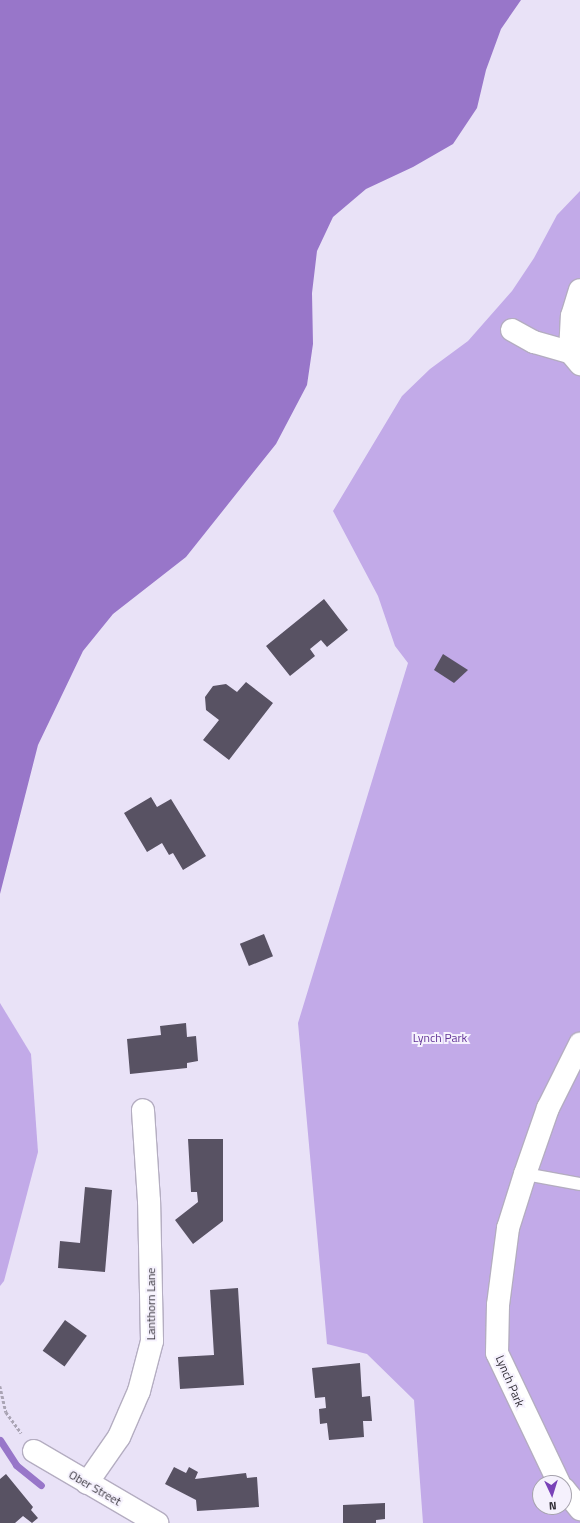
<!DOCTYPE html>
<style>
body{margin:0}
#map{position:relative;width:580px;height:1523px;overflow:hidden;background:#e9e2f7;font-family:"Titillium Web",sans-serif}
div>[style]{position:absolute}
.green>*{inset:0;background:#c2aae8}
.water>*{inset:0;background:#9876c9}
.stream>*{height:7px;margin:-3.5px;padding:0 3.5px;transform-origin:3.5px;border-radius:3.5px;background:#9876c9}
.building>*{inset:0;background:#585263;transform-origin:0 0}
.path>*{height:2.5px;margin-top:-1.25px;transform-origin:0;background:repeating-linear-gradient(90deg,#aaa4b4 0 3px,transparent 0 5px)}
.roads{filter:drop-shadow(1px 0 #b4adc1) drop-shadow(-1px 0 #b4adc1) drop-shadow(0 1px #b4adc1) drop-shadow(0 -1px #b4adc1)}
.service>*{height:12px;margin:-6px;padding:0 6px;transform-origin:6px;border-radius:6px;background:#fff}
.minor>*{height:22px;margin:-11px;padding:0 11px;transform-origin:11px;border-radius:11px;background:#fff}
span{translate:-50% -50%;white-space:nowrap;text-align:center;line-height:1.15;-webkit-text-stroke:4px #f5f1fd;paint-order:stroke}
.park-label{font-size:12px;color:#633598}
.street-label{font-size:12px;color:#302d35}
.north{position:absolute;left:532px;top:1475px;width:40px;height:40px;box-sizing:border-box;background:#f5f1fd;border:1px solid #a6a3ad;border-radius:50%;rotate:176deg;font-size:11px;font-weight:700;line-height:16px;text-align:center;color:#302d35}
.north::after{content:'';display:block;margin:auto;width:14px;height:18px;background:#7942b8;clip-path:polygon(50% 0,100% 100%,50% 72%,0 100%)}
</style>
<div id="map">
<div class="green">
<div style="clip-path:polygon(evenodd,580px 191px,580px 1523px,423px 1523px,414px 1400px,367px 1354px,327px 1344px,298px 1023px,408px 663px,395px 646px,378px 596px,333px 511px,402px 396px,430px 369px,468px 341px,512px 291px,534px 258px,557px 215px,580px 191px,540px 1483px,564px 1483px,564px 1507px,540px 1507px,540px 1483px)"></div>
<div style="clip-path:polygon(0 1003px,31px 1054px,38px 1152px,4px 1281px,0 1286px)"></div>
</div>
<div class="water">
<div style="clip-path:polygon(0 0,521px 0,501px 29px,486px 70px,477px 108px,453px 144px,413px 167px,366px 189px,333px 217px,317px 251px,312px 293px,313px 344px,307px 385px,276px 444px,186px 557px,113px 614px,83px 651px,38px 745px,0 894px)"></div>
</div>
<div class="stream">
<div style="left:0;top:1440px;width:30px;rotate:57deg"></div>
<div style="left:16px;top:1465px;width:32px;rotate:39deg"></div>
</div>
<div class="building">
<div style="clip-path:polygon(324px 599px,348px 630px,327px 647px,321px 640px,310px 649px,315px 656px,290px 676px,266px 646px)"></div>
<div style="clip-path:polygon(443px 654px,468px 670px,454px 683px,434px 670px)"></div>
<div style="clip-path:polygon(246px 682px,273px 703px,229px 760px,203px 740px,219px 720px,206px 710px,205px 697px,213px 686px,226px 684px,237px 692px)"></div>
<div style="clip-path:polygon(151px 797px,157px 807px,171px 799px,206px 856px,183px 870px,173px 853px,169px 855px,162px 843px,147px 852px,124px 813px)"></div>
<div style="left:264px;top:934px;width:24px;height:26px;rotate:68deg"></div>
<div style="clip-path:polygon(186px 1023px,187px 1037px,196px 1036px,198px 1061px,187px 1063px,187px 1068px,130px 1074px,127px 1039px,161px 1035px,160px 1026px)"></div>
<div style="clip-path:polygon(188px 1139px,223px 1139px,223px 1221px,193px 1244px,175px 1220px,198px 1202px,197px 1192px,191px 1192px)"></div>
<div style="clip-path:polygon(85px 1187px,112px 1190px,105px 1272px,58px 1268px,60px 1241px,80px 1243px)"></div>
<div style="clip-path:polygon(238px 1288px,244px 1385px,180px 1389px,178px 1357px,214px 1355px,210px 1290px)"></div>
<div style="left:65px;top:1320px;width:27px;height:38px;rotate:36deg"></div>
<div style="clip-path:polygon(360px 1363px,362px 1397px,370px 1396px,372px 1421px,363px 1421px,364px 1437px,329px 1440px,327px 1423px,320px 1424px,319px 1409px,326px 1408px,325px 1397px,315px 1398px,312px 1368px)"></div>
<div style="clip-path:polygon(174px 1467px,186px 1473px,189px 1467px,198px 1472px,195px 1479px,246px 1473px,247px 1478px,257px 1477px,259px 1507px,197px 1511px,196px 1500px,165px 1484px)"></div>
<div style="clip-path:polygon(6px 1474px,33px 1507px,31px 1510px,38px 1518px,32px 1523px,23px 1516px,15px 1523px,0 1523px,0 1479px)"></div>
<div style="clip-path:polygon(385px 1503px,385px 1519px,376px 1520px,376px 1523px,343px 1523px,343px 1505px)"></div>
</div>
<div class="path">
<div style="left:0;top:1386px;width:27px;rotate:77deg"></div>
<div style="left:6px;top:1412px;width:26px;rotate:54deg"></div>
</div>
<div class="roads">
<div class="service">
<div style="left:525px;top:1174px;width:56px;rotate:10.3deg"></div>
</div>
<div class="minor">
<div style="left:512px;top:330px;width:25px;rotate:29deg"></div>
<div style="left:534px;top:342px;width:37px;rotate:16deg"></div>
<div style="left:570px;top:352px;width:16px;rotate:50deg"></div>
<div style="left:570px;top:352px;width:36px;rotate:-87deg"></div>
<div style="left:572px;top:316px;width:27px;rotate:-73deg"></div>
<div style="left:34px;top:1451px;width:143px;rotate:30.3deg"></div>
<div style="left:87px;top:1483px;width:56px;rotate:-55.2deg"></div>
<div style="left:119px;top:1437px;width:50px;rotate:-66.5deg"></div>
<div style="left:139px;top:1391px;width:52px;rotate:-75.4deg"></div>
<div style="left:152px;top:1341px;width:140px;rotate:-91.2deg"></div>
<div style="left:149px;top:1201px;width:91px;rotate:-93.8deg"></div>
<div style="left:559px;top:1483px;width:144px;rotate:-115.5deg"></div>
<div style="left:497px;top:1353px;width:48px;rotate:-88.8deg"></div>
<div style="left:498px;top:1305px;width:78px;rotate:-82.6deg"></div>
<div style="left:508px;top:1228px;width:57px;rotate:-72.5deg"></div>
<div style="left:525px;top:1174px;width:70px;rotate:-70.8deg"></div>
<div style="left:548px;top:1108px;width:72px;rotate:-63.4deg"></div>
<div style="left:564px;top:1489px;width:26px;rotate:51deg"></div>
</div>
</div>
<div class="park-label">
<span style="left:440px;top:1038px">Lynch Park</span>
</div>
<div class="street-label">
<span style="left:151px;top:1304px;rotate:-90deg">Lanthorn Lane</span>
<span style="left:510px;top:1381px;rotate:67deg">Lynch Park</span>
<span style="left:95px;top:1488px;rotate:30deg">Ober Street</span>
</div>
<div class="north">N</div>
</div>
